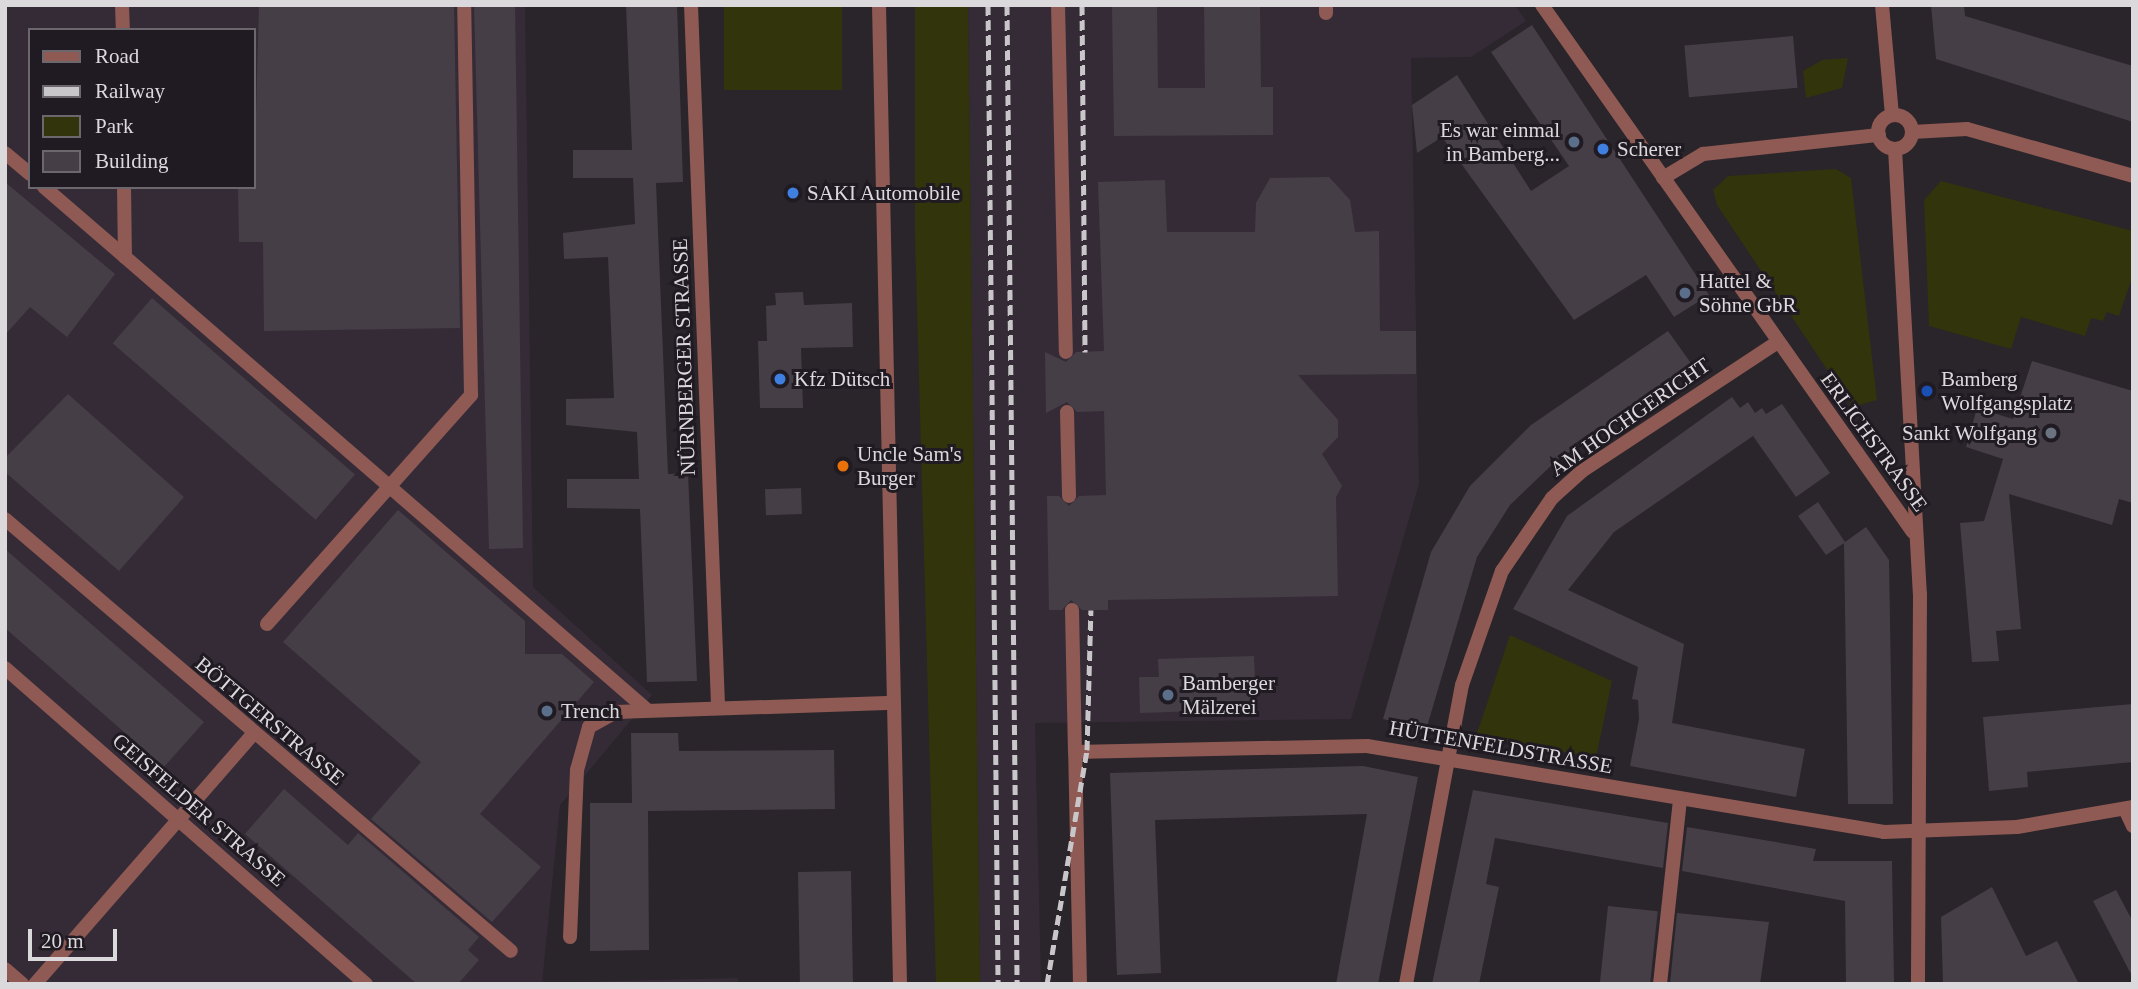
<!DOCTYPE html>
<meta charset="utf-8">
<style>
body{margin:0}
#map{position:relative;width:2138px;height:989px;overflow:hidden;background:#2a242b;font-family:Georgia,serif}
div>[style]{position:absolute}
.built>*{inset:0;background:#352b37}
.green>*{inset:0;background:#32340c;transform-origin:0 0}
.building>*{inset:0;background:#453e46;transform-origin:0 0}
.service>*{height:14px;margin:-7px;padding:0 7px;transform-origin:7px;border-radius:7px;background:#8e5a53}
.minor>*{height:14px;margin:-7px;padding:0 7px;transform-origin:7px;border-radius:7px;background:#8e5a53}
.minor>.ring{margin:-7px;padding:0;box-sizing:content-box;background:none;border:14px solid #8e5a53;border-radius:50%}
.tertiary>*{height:14px;margin:-7px;padding:0 7px;transform-origin:7px;border-radius:7px;background:#8e5a53}
.rail>*{height:5px;margin-top:-2.5px;transform-origin:0;background:repeating-linear-gradient(90deg,#c9c6ca 0 10px,transparent 0 15px)}
.dots>*{width:19px;height:19px;translate:-50% -50%;box-sizing:border-box;border:4px solid #201b22;border-radius:50%}
span{translate:-50% -50%;white-space:nowrap;text-align:center;line-height:1.15;-webkit-text-stroke:6px #201b22;paint-order:stroke}
.poi-label{font-size:21px;color:#dcd9dd}
.right{translate:-100% -50%;text-align:right}
.left{translate:0 -50%;text-align:left}
.street-label{font-size:21px;color:#dcd9dd}
.frame{position:absolute;inset:0;border:7px solid #dcd9dd;pointer-events:none}
.legend{position:absolute;left:28px;top:28px;width:228px;height:161px;box-sizing:border-box;background:#201b22;border:2px solid #6b676d;margin:0;padding:9px 12px;list-style:none;font-size:21px;color:#dcd9dd}
.legend li{display:flex;align-items:center;gap:14px;height:35px}
.legend b{width:35px;border:2px solid #6b676d}
.scale{position:absolute;left:28px;top:929px;width:89px;height:32px;box-sizing:border-box;border:4px solid #dcd9dd;border-top:0;padding-left:9px;font-size:21px;line-height:24px;white-space:nowrap;color:#dcd9dd;-webkit-text-stroke:5px #201b22;paint-order:stroke}
</style>
<div id="map">
<div class="built">
<div style="clip-path:polygon(evenodd,5px 5px,525px 5px,533px 587px,652px 695px,560px 805px,542px 983px,738px 978px,738px 984px,5px 984px,5px 5px,30px 30px,254px 30px,254px 187px,30px 187px,30px 30px)"></div>
<div style="clip-path:polygon(968px 5px,1515px 5px,1526px 21px,1471px 57px,1411px 58px,1419px 484px,1351px 719px,1035px 723px,1041px 984px,980px 984px)"></div>
</div>
<div class="green">
<div style="left:724px;top:5px;width:118px;height:85px"></div>
<div style="clip-path:polygon(915px 5px,968px 5px,980px 984px,936px 984px,915px 237px)"></div>
<div style="clip-path:polygon(1848px 58px,1842px 88px,1806px 98px,1803px 71px,1822px 60px)"></div>
<div style="clip-path:polygon(1836px 169px,1851px 178px,1877px 400px,1852px 407px,1717px 205px,1713px 190px,1728px 176px)"></div>
<div style="clip-path:polygon(1941px 181px,2133px 231px,2133px 275px,2119px 316px,2107px 312px,2103px 321px,2091px 318px,2085px 336px,2021px 317px,2011px 349px,1929px 326px,1924px 200px)"></div>
<div style="clip-path:polygon(1510px 635px,1612px 681px,1596px 758px,1476px 736px)"></div>
</div>
<div class="building">
<div style="clip-path:polygon(454px 5px,460px 328px,264px 331px,263px 242px,239px 242px,238px 187px,254px 187px,259px 6px)"></div>
<div style="clip-path:polygon(474px 5px,515px 5px,523px 548px,489px 549px)"></div>
<div style="clip-path:polygon(626px 5px,677px 5px,683px 182px,656px 183px,668px 474px,688px 473px,697px 681px,647px 682px,640px 509px,567px 508px,567px 479px,639px 479px,637px 432px,566px 425px,566px 399px,614px 398px,608px 257px,564px 259px,563px 233px,635px 224px,633px 178px,573px 178px,573px 150px,632px 150px)"></div>
<div style="clip-path:polygon(1112px 5px,1157px 5px,1158px 88px,1205px 88px,1204px 5px,1260px 5px,1261px 87px,1273px 87px,1273px 135px,1114px 136px)"></div>
<div style="clip-path:polygon(1931px 5px,1964px 5px,1965px 16px,2133px 66px,2133px 122px,1936px 59px)"></div>
<div style="clip-path:polygon(1532px 25px,1709px 295px,1674px 317px,1646px 275px,1574px 320px,1442px 137px,1417px 153px,1412px 105px,1457px 75px,1531px 191px,1569px 166px,1491px 52px)"></div>
<div style="left:1793px;top:36px;width:52px;height:109px;rotate:85deg"></div>
<div style="clip-path:polygon(1329px 177px,1350px 200px,1355px 232px,1379px 231px,1380px 331px,1416px 331px,1416px 374px,1298px 375px,1338px 420px,1338px 437px,1322px 454px,1342px 486px,1336px 497px,1338px 596px,1108px 600px,1108px 610px,1082px 610px,1071px 600px,1062px 610px,1049px 610px,1047px 496px,1059px 496px,1069px 506px,1079px 496px,1106px 495px,1104px 411px,1077px 412px,1067px 402px,1046px 413px,1045px 352px,1066px 362px,1076px 352px,1104px 351px,1098px 182px,1165px 180px,1167px 232px,1255px 232px,1256px 203px,1270px 178px)"></div>
<div style="clip-path:polygon(5px 182px,115px 274px,67px 337px,30px 307px,5px 335px)"></div>
<div style="clip-path:polygon(803px 292px,804px 305px,852px 303px,853px 347px,801px 348px,803px 408px,760px 408px,758px 341px,767px 341px,766px 306px,776px 305px,775px 293px)"></div>
<div style="left:152px;top:298px;width:269px;height:60px;rotate:41deg"></div>
<div style="clip-path:polygon(1668px 331px,1693px 366px,1555px 462px,1510px 505px,1477px 557px,1426px 730px,1383px 719px,1431px 552px,1470px 486px,1531px 425px)"></div>
<div style="clip-path:polygon(2032px 361px,2133px 391px,2133px 503px,2119px 499px,2112px 525px,2009px 494px,2021px 629px,1996px 631px,1999px 661px,1972px 662px,1960px 523px,1984px 521px,2003px 459px,1966px 447px,1977px 408px,2013px 419px)"></div>
<div style="clip-path:polygon(68px 394px,184px 497px,119px 571px,5px 472px,5px 458px)"></div>
<div style="clip-path:polygon(1732px 397px,1740px 408px,1748px 402px,1755px 413px,1762px 408px,1766px 414px,1782px 404px,1830px 473px,1796px 497px,1753px 436px,1614px 532px,1568px 590px,1684px 644px,1672px 723px,1805px 749px,1796px 797px,1630px 766px,1639px 719px,1638px 700px,1632px 699px,1638px 667px,1513px 609px,1567px 516px)"></div>
<div style="left:801px;top:488px;width:26px;height:36px;rotate:88deg"></div>
<div style="clip-path:polygon(1818px 502px,1845px 542px,1866px 527px,1889px 560px,1893px 804px,1848px 804px,1844px 543px,1826px 555px,1798px 516px)"></div>
<div style="clip-path:polygon(398px 510px,525px 621px,525px 654px,562px 654px,594px 682px,480px 814px,541px 867px,492px 922px,371px 819px,421px 762px,283px 642px)"></div>
<div style="clip-path:polygon(5px 549px,204px 722px,164px 767px,5px 628px)"></div>
<div style="clip-path:polygon(1254px 656px,1256px 709px,1140px 713px,1139px 677px,1159px 677px,1158px 659px)"></div>
<div style="clip-path:polygon(2133px 704px,2133px 762px,2027px 772px,2028px 787px,1989px 791px,1983px 717px)"></div>
<div style="clip-path:polygon(631px 733px,678px 733px,679px 751px,834px 750px,835px 809px,648px 811px,649px 950px,590px 951px,590px 803px,632px 803px)"></div>
<div style="clip-path:polygon(1363px 766px,1418px 777px,1378px 984px,1336px 984px,1367px 814px,1155px 820px,1161px 973px,1117px 975px,1110px 773px)"></div>
<div style="clip-path:polygon(284px 789px,348px 845px,358px 833px,479px 937px,468px 950px,479px 960px,458px 984px,417px 984px,245px 834px)"></div>
<div style="clip-path:polygon(1473px 790px,1668px 823px,1663px 868px,1495px 838px,1486px 884px,1499px 887px,1479px 984px,1432px 984px)"></div>
<div style="clip-path:polygon(1687px 827px,1816px 849px,1813px 861px,1892px 861px,1894px 984px,1846px 984px,1845px 901px,1682px 871px)"></div>
<div style="left:851px;top:871px;width:113px;height:53px;rotate:89deg"></div>
<div style="clip-path:polygon(1992px 887px,2026px 956px,2057px 941px,2079px 984px,1943px 984px,1941px 917px)"></div>
<div style="clip-path:polygon(2116px 890px,2133px 922px,2133px 978px,2093px 901px)"></div>
<div style="left:1608px;top:906px;width:50px;height:78px;rotate:6deg"></div>
<div style="clip-path:polygon(1677px 913px,1769px 922px,1760px 984px,1670px 984px)"></div>
</div>
<div class="service">
<div style="left:122px;top:5px;width:25px;rotate:88deg"></div>
<div style="left:691px;top:5px;width:702px;rotate:87.79deg"></div>
<div style="left:1058px;top:5px;width:347px;rotate:88.7deg"></div>
<div style="left:1326px;top:5px;width:8px;rotate:90deg"></div>
<div style="left:5px;top:153px;width:33px;rotate:40deg"></div>
<div style="left:44px;top:187px;width:107px;rotate:40.8deg"></div>
<div style="left:124px;top:187px;width:70px;rotate:89.2deg"></div>
<div style="left:125px;top:257px;width:691px;rotate:40.95deg"></div>
<div style="left:1067px;top:412px;width:84px;rotate:88.6deg"></div>
<div style="left:5px;top:519px;width:665px;rotate:40.49deg"></div>
<div style="left:1072px;top:610px;width:142px;rotate:88.8deg"></div>
<div style="left:267px;top:624px;width:307px;rotate:-48.3deg"></div>
<div style="left:471px;top:395px;width:390px;rotate:-91deg"></div>
<div style="left:5px;top:668px;width:480px;rotate:41.2deg"></div>
<div style="left:570px;top:937px;width:167px;rotate:-87.6deg"></div>
<div style="left:577px;top:770px;width:45px;rotate:-74.4deg"></div>
<div style="left:589px;top:727px;width:31px;rotate:-29deg"></div>
<div style="left:616px;top:712px;width:278px;rotate:-1.9deg"></div>
<div style="left:5px;top:969px;width:23px;rotate:41deg"></div>
<div style="left:35px;top:984px;width:330px;rotate:-48.9deg"></div>
</div>
<div class="minor">
<div style="left:1542px;top:5px;width:644px;rotate:54.86deg"></div>
<div style="left:1882px;top:5px;width:110px;rotate:84.8deg"></div>
<div class="ring" style="left:1878px;top:115px;width:20px;height:20px"></div>
<div style="left:1912px;top:132px;width:55px;rotate:-3.1deg"></div>
<div style="left:1967px;top:129px;width:173px;rotate:15.8deg"></div>
<div style="left:1895px;top:149px;width:446px;rotate:86.8deg"></div>
<div style="left:1920px;top:594px;width:390px;rotate:90.3deg"></div>
<div style="left:1663px;top:178px;width:47px;rotate:-31deg"></div>
<div style="left:1703px;top:154px;width:177px;rotate:-6.2deg"></div>
<div style="left:2125px;top:809px;width:19px;rotate:65deg"></div>
<div style="left:1080px;top:984px;width:232px;rotate:-91.2deg"></div>
<div style="left:1075px;top:752px;width:292px;rotate:-1.2deg"></div>
<div style="left:1367px;top:746px;width:524px;rotate:9.44deg"></div>
<div style="left:1884px;top:832px;width:133px;rotate:-2.2deg"></div>
<div style="left:2017px;top:827px;width:118px;rotate:-9.8deg"></div>
<div style="left:1406px;top:984px;width:304px;rotate:-79.4deg"></div>
<div style="left:1462px;top:685px;width:121px;rotate:-70.7deg"></div>
<div style="left:1502px;top:571px;width:88px;rotate:-55.6deg"></div>
<div style="left:1552px;top:498px;width:40px;rotate:-42deg"></div>
<div style="left:1582px;top:471px;width:232px;rotate:-33.4deg"></div>
<div style="left:1660px;top:984px;width:186px;rotate:-83.8deg"></div>
</div>
<div class="tertiary">
<div style="left:879px;top:5px;width:979px;rotate:88.77deg"></div>
</div>
<div class="rail">
<div style="left:988px;top:5px;width:979px;rotate:89.41deg"></div>
<div style="left:1007px;top:5px;width:979px;rotate:89.41deg"></div>
<div style="left:1082px;top:5px;width:347px;rotate:89.5deg"></div>
<div style="left:1047px;top:984px;width:237px;rotate:-80.3deg"></div>
<div style="left:1087px;top:750px;width:140px;rotate:-88.4deg"></div>
</div>
<div class="dots">
<div style="left:1574px;top:142px;background:#5c6f8a"></div>
<div style="left:1603px;top:149px;background:#3f7fe0"></div>
<div style="left:793px;top:193px;background:#3f7fe0"></div>
<div style="left:1685px;top:293px;background:#5c6f8a"></div>
<div style="left:780px;top:379px;background:#3f7fe0"></div>
<div style="left:1927px;top:391px;background:#1a4fb4"></div>
<div style="left:2051px;top:433px;background:#6b7280"></div>
<div style="left:843px;top:466px;background:#e8710a"></div>
<div style="left:1168px;top:695px;background:#5c6f8a"></div>
<div style="left:547px;top:711px;background:#5c6f8a"></div>
</div>
<div class="poi-label">
<span class="right" style="left:1560px;top:142px">Es war einmal<br>in Bamberg...</span>
<span class="left" style="left:1617px;top:149px">Scherer</span>
<span class="left" style="left:807px;top:193px">SAKI Automobile</span>
<span class="left" style="left:1699px;top:293px">Hattel &amp;<br>Söhne GbR</span>
<span class="left" style="left:794px;top:379px">Kfz Dütsch</span>
<span class="left" style="left:1941px;top:391px">Bamberg<br>Wolfgangsplatz</span>
<span class="right" style="left:2037px;top:433px">Sankt Wolfgang</span>
<span class="left" style="left:857px;top:466px">Uncle Sam's<br>Burger</span>
<span class="left" style="left:1182px;top:695px">Bamberger<br>Mälzerei</span>
<span class="left" style="left:561px;top:711px">Trench</span>
</div>
<div class="street-label">
<span style="left:684px;top:357px;rotate:-92deg">NÜRNBERGER STRASSE</span>
<span style="left:1630px;top:417px;rotate:-35deg">AM HOCHGERICHT</span>
<span style="left:1874px;top:442px;rotate:54deg">ERLICHSTRASSE</span>
<span style="left:270px;top:721px;rotate:40deg">BÖTTGERSTRASSE</span>
<span style="left:1501px;top:747px;rotate:10deg">HÜTTENFELDSTRASSE</span>
<span style="left:199px;top:810px;rotate:41deg">GEISFELDER STRASSE</span>
</div>
<div class="frame"></div>
<ul class="legend">
<li><b style="height:9px;background:#8e5a53"></b>Road</li>
<li><b style="height:9px;background:#c9c6ca"></b>Railway</li>
<li><b style="height:19px;background:#32340c"></b>Park</li>
<li><b style="height:19px;background:#453e46"></b>Building</li>
</ul>
<div class="scale">20 m</div>
</div>
